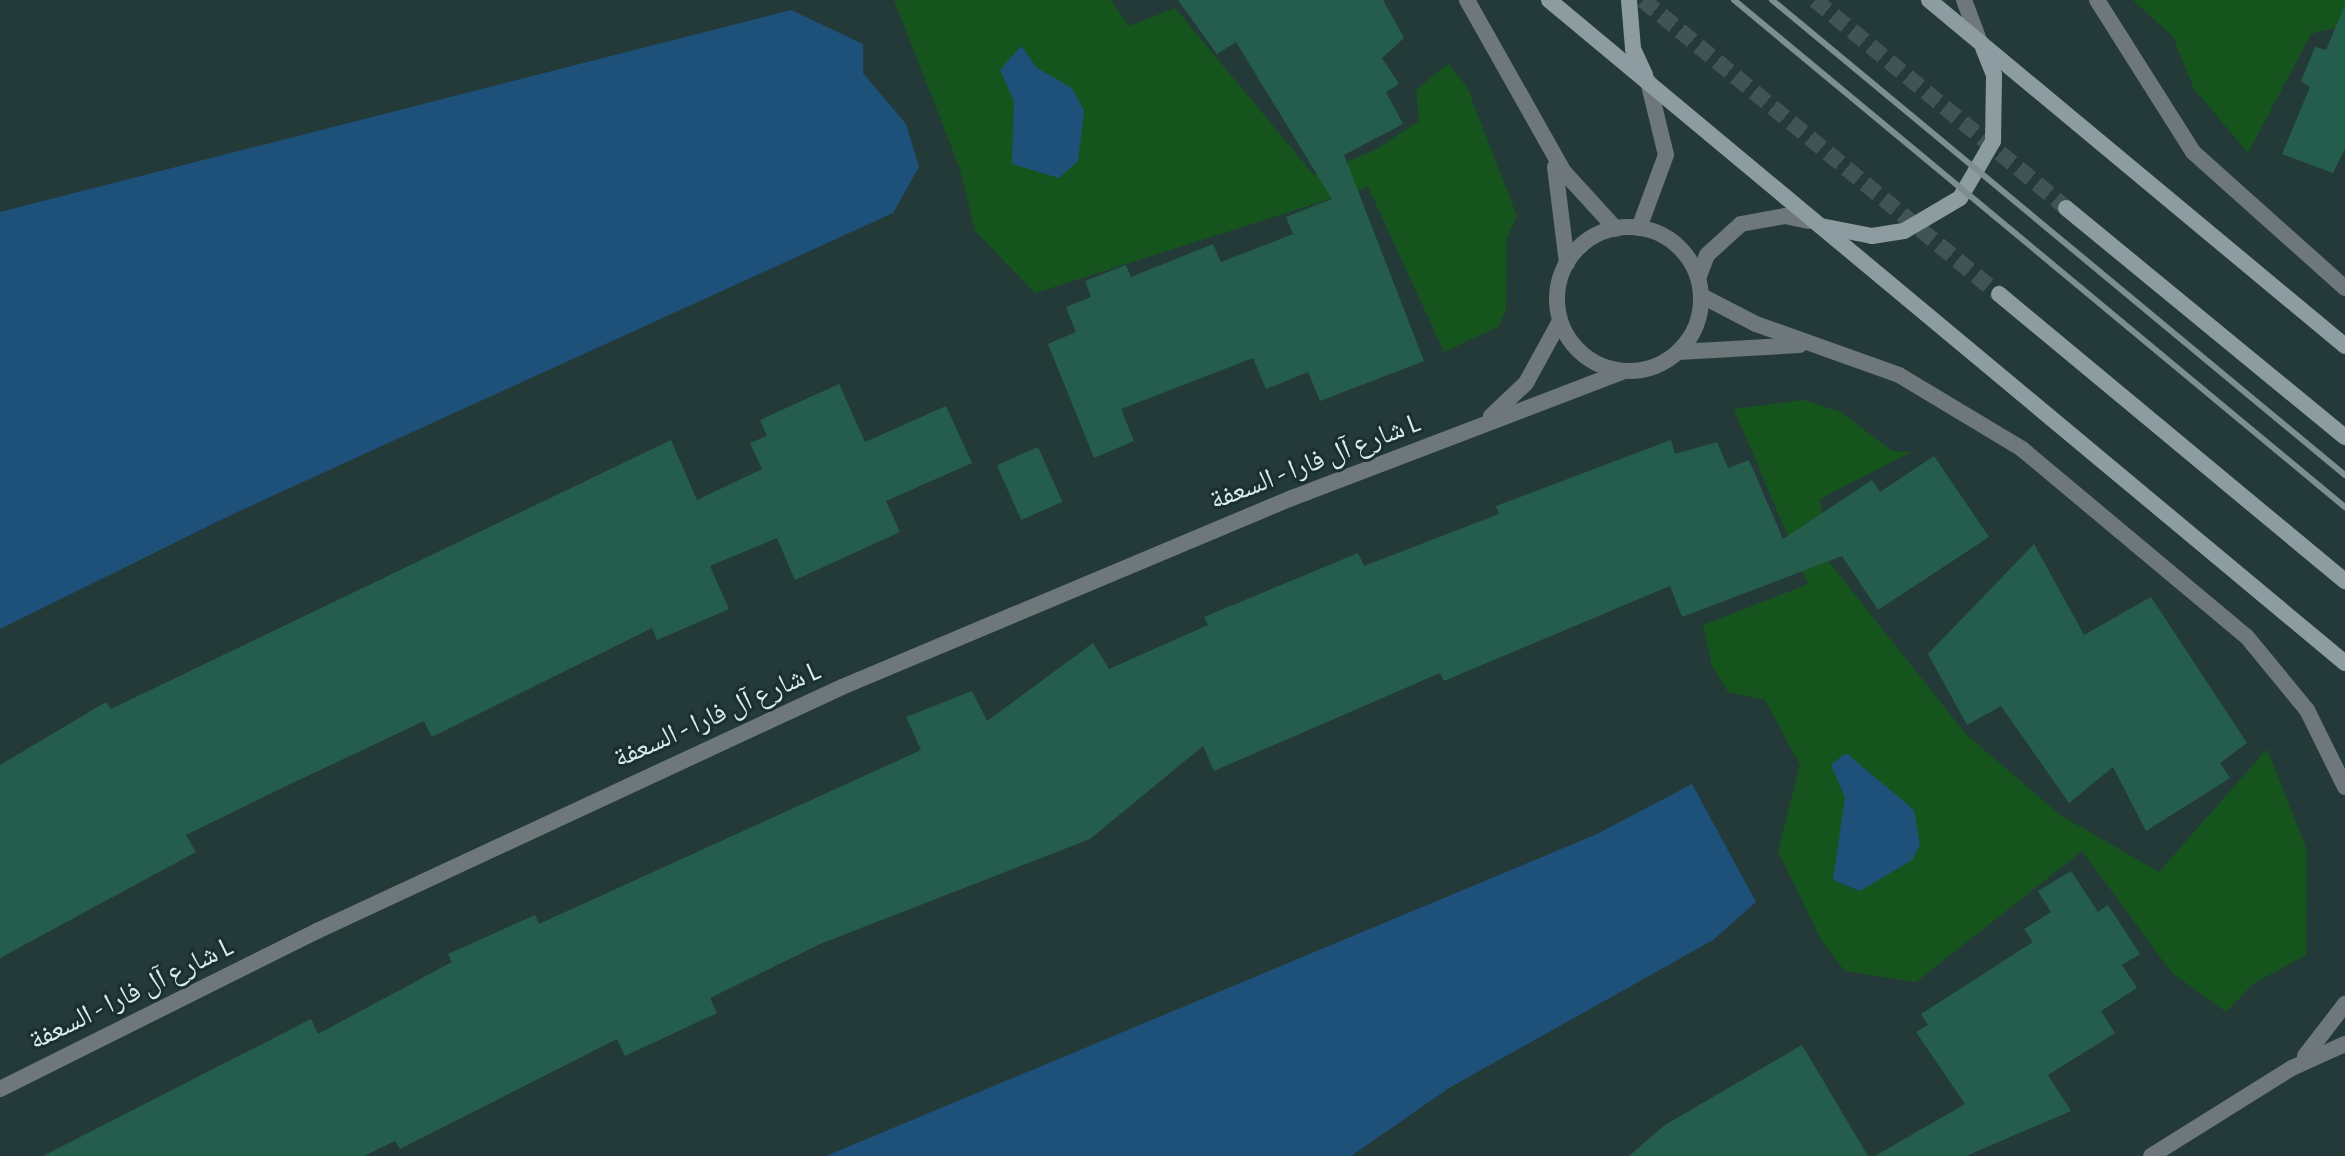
<!DOCTYPE html>
<meta charset="utf-8">
<style>
body{margin:0}
#map{position:relative;width:2345px;height:1156px;overflow:hidden;background:#243a39;font-family:"Alegreya Sans","Noto Naskh Arabic",sans-serif}
div>[style]{position:absolute}
.green>*{inset:0;background:#15541d}
.water>*{inset:0;background:#1d517a}
.building>*{inset:0;background:#255d4c;transform-origin:0 0}
.secondary-tunnel>*{height:16px;margin-top:-8px;transform-origin:0;background:repeating-linear-gradient(90deg,#405453 0 16px,transparent 0 24px)}
.street>*{height:16px;margin:-8px;padding:0 8px;transform-origin:8px;border-radius:8px;background:#6e777a}
.street>.ring{margin:-8px;padding:0;box-sizing:content-box;background:none;border:16px solid #6e777a;border-radius:50%}
.secondary>*{height:16px;margin:-8px;padding:0 8px;transform-origin:8px;border-radius:8px;background:#8d9ca1}
.rail>*{height:6px;margin:-3px;padding:0 3px;transform-origin:3px;border-radius:3px;background:#7c8e8e}
span{translate:-50% -50%;white-space:nowrap;text-align:center;line-height:1.15;-webkit-text-stroke:6px #1a2f2f;paint-order:stroke}
.street-label{font-size:28px;color:#dce9e9}
</style>
<div id="map">
<div class="green">
<div style="clip-path:polygon(894px 0,1111px 0,1129px 26px,1175px 8px,1314px 175px,1375px 150px,1419px 121px,1416px 90px,1448px 64px,1467px 87px,1517px 216px,1507px 238px,1506px 310px,1498px 327px,1444px 352px,1368px 187px,1035px 293px,975px 231px,960px 169px)"></div>
<div style="clip-path:polygon(2133px 0,2345px 0,2345px 25px,2311px 34px,2248px 153px,2194px 89px,2173px 37px)"></div>
<div style="clip-path:polygon(1804px 400px,1841px 412px,1892px 451px,1911px 452px,1820px 499px,1829px 562px,1966px 734px,2060px 815px,2159px 872px,2267px 749px,2307px 850px,2306px 955px,2253px 984px,2226px 1012px,2172px 973px,2082px 851px,1916px 982px,1845px 971px,1821px 940px,1778px 851px,1800px 765px,1765px 700px,1728px 692px,1712px 666px,1703px 625px,1808px 584px,1734px 409px)"></div>
</div>
<div class="water">
<div style="clip-path:polygon(791px 10px,863px 44px,863px 73px,906px 124px,919px 167px,893px 213px,235px 513px,0 629px,0 212px)"></div>
<div style="clip-path:polygon(1021px 46px,1037px 68px,1072px 88px,1084px 111px,1078px 161px,1059px 178px,1012px 164px,1014px 101px,1000px 70px)"></div>
<div style="clip-path:polygon(1846px 753px,1914px 810px,1920px 845px,1912px 860px,1860px 891px,1833px 880px,1845px 797px,1831px 765px)"></div>
<div style="clip-path:polygon(1692px 784px,1756px 902px,1713px 940px,1449px 1088px,1351px 1156px,826px 1156px,1597px 834px)"></div>
</div>
<div class="building">
<div style="clip-path:polygon(1178px 0,1383px 0,1404px 38px,1382px 58px,1399px 84px,1386px 92px,1403px 124px,1344px 155px,1424px 361px,1320px 401px,1308px 372px,1266px 389px,1253px 358px,1121px 409px,1134px 441px,1094px 458px,1048px 344px,1076px 332px,1066px 307px,1091px 297px,1085px 281px,1126px 265px,1131px 277px,1213px 244px,1221px 262px,1293px 234px,1286px 217px,1332px 199px,1236px 42px,1217px 54px)"></div>
<div style="clip-path:polygon(2345px 5px,2345px 149px,2333px 173px,2282px 154px,2310px 87px,2301px 81px,2315px 47px,2326px 50px)"></div>
<div style="clip-path:polygon(839px 384px,865px 442px,946px 406px,972px 463px,886px 501px,900px 532px,795px 580px,777px 538px,710px 566px,729px 609px,657px 640px,652px 628px,432px 737px,424px 721px,282px 788px,186px 835px,196px 852px,0 958px,0 765px,106px 702px,111px 709px,671px 440px,697px 500px,762px 469px,750px 443px,767px 436px,760px 420px)"></div>
<div style="clip-path:polygon(1671px 440px,1675px 454px,1717px 442px,1728px 468px,1749px 460px,1783px 539px,1872px 480px,1880px 492px,1934px 456px,1989px 537px,1878px 610px,1842px 556px,1682px 617px,1670px 586px,1444px 681px,1440px 673px,1214px 771px,1203px 746px,1090px 839px,820px 944px,710px 998px,717px 1013px,625px 1056px,617px 1039px,400px 1149px,395px 1141px,364px 1156px,43px 1156px,311px 1019px,318px 1034px,452px 962px,448px 954px,535px 915px,539px 924px,921px 750px,906px 717px,972px 691px,987px 721px,1093px 643px,1109px 669px,1208px 625px,1204px 617px,1358px 553px,1364px 566px,1499px 514px,1496px 506px)"></div>
<div style="left:1038px;top:447px;width:60px;height:45px;rotate:66deg"></div>
<div style="clip-path:polygon(2034px 544px,2084px 635px,2151px 597px,2247px 743px,2220px 763px,2230px 778px,2146px 831px,2113px 767px,2069px 803px,2001px 706px,1967px 725px,1928px 654px)"></div>
<div style="clip-path:polygon(2071px 871px,2098px 912px,2108px 905px,2140px 954px,2122px 965px,2137px 988px,2101px 1011px,2115px 1033px,2048px 1075px,2071px 1111px,1966px 1156px,1875px 1156px,1965px 1104px,1916px 1032px,1928px 1025px,1921px 1014px,2033px 942px,2024px 929px,2051px 912px,2038px 891px)"></div>
<div style="clip-path:polygon(1802px 1045px,1868px 1156px,1629px 1156px,1665px 1125px)"></div>
</div>
<div class="secondary-tunnel">
<div style="left:1643px;top:0;width:462px;rotate:39.6deg"></div>
<div style="left:1815px;top:0;width:326px;rotate:39.6deg"></div>
</div>
<div class="street">
<div style="left:1467px;top:0;width:197px;rotate:60.6deg"></div>
<div style="left:1564px;top:172px;width:77px;rotate:47.6deg"></div>
<div style="left:1964px;top:0;width:43px;rotate:69.4deg"></div>
<div style="left:2097px;top:0;width:180px;rotate:57.7deg"></div>
<div style="left:2193px;top:152px;width:204px;rotate:41.8deg"></div>
<div style="left:1555px;top:167px;width:97px;rotate:82.9deg"></div>
<div class="ring" style="left:1557px;top:227px;width:128px;height:128px"></div>
<div style="left:1639px;top:228px;width:78px;rotate:-69.7deg"></div>
<div style="left:1666px;top:155px;width:76px;rotate:-103.7deg"></div>
<div style="left:1699px;top:276px;width:22px;rotate:-69deg"></div>
<div style="left:1707px;top:255px;width:46px;rotate:-42.4deg"></div>
<div style="left:1741px;top:224px;width:45px;rotate:-10.3deg"></div>
<div style="left:1785px;top:216px;width:24px;rotate:12deg"></div>
<div style="left:1702px;top:296px;width:61px;rotate:27.4deg"></div>
<div style="left:1756px;top:324px;width:152px;rotate:19.6deg"></div>
<div style="left:1899px;top:375px;width:144px;rotate:31deg"></div>
<div style="left:2022px;top:449px;width:293px;rotate:39.9deg"></div>
<div style="left:2247px;top:637px;width:94px;rotate:50.6deg"></div>
<div style="left:2307px;top:710px;width:86px;rotate:63.7deg"></div>
<div style="left:1679px;top:352px;width:121px;rotate:-3.3deg"></div>
<div style="left:1491px;top:416px;width:48px;rotate:-43.3deg"></div>
<div style="left:1526px;top:383px;width:71px;rotate:-61.3deg"></div>
<div style="left:2305px;top:1056px;width:66px;rotate:-52.4deg"></div>
<div style="left:0;top:1089px;width:354px;rotate:-26.5deg"></div>
<div style="left:317px;top:931px;width:579px;rotate:-24.93deg"></div>
<div style="left:842px;top:687px;width:488px;rotate:-22.8deg"></div>
<div style="left:1292px;top:498px;width:353px;rotate:-20.9deg"></div>
<div style="left:2151px;top:1156px;width:166px;rotate:-32deg"></div>
<div style="left:2292px;top:1068px;width:58px;rotate:-24.4deg"></div>
</div>
<div class="secondary">
<div style="left:1549px;top:0;width:1036px;rotate:39.79deg"></div>
<div style="left:1629px;top:0;width:49px;rotate:85.3deg"></div>
<div style="left:1633px;top:49px;width:29px;rotate:65deg"></div>
<div style="left:1929px;top:0;width:541px;rotate:39.75deg"></div>
<div style="left:2066px;top:208px;width:361px;rotate:39.4deg"></div>
<div style="left:1821px;top:226px;width:52px;rotate:11.1deg"></div>
<div style="left:1872px;top:236px;width:32px;rotate:-9deg"></div>
<div style="left:1904px;top:231px;width:65px;rotate:-30.5deg"></div>
<div style="left:1960px;top:198px;width:66px;rotate:-59.9deg"></div>
<div style="left:1993px;top:141px;width:66px;rotate:-89.1deg"></div>
<div style="left:1994px;top:75px;width:29px;rotate:-112deg"></div>
<div style="left:1999px;top:294px;width:450px;rotate:39.7deg"></div>
</div>
<div class="rail">
<div style="left:1734px;top:0;width:794px;rotate:39.69deg"></div>
<div style="left:1772px;top:0;width:744px;rotate:39.66deg"></div>
</div>
<div class="street-label">
<span style="left:1315px;top:462px;rotate:-21deg">شارع آل فارا - السعفة L</span>
<span style="left:717px;top:715px;rotate:-24deg">شارع آل فارا - السعفة L</span>
<span style="left:131px;top:994px;rotate:-26deg">شارع آل فارا - السعفة L</span>
</div>
</div>
